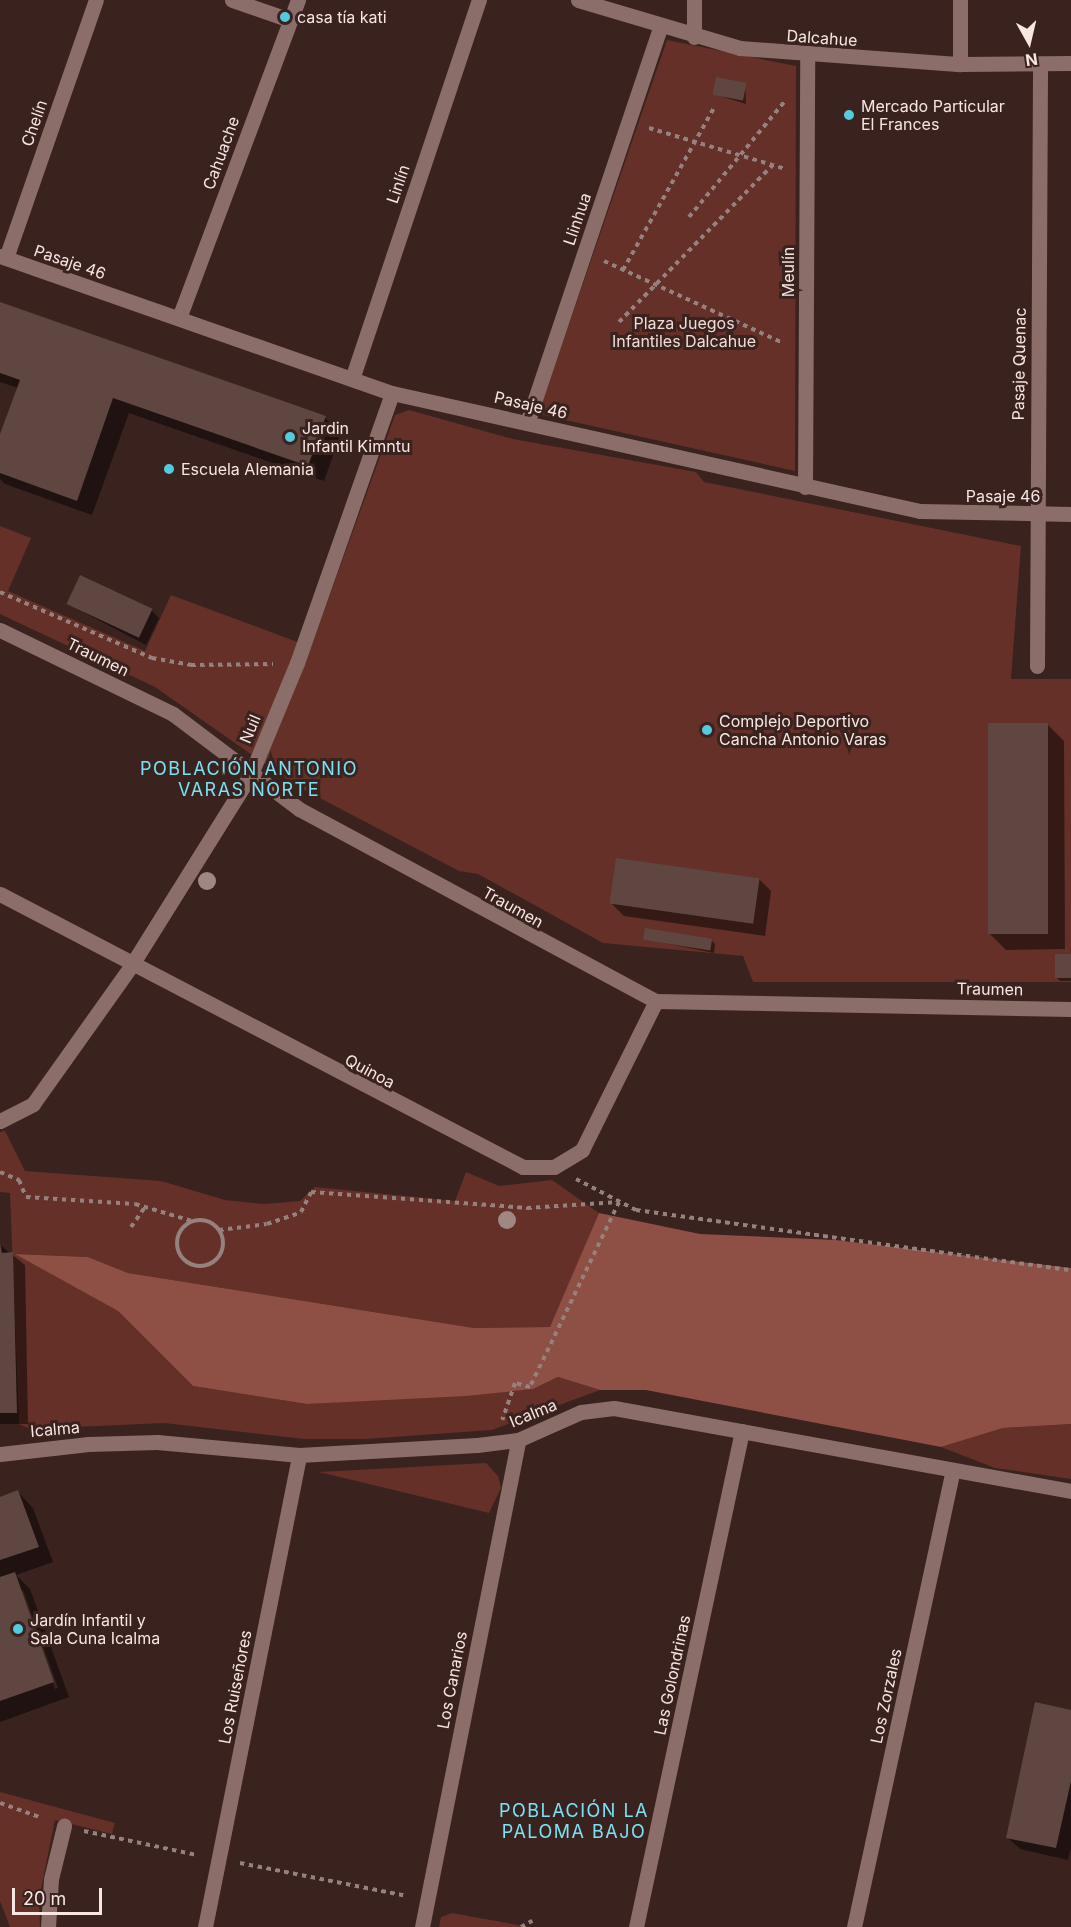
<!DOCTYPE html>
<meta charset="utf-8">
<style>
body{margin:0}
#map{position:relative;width:1071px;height:1927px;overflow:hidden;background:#3a221e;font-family:Inter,sans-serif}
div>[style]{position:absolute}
.green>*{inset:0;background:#643028}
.forest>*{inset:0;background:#8e4f45}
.shadow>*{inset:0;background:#0007}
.building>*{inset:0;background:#604641;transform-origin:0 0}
.path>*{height:4px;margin-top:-2px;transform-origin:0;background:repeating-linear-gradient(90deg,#95817d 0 4.5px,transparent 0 9px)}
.path>.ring{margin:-2px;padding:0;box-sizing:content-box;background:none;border:4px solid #95817d;border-radius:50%}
.street>*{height:15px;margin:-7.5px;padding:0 7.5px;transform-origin:7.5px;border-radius:7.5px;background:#8b6e69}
.secondary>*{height:15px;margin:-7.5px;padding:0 7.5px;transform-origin:7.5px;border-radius:7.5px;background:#8b6e69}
.trees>*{width:18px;height:18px;margin:-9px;border-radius:50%;background:#9f8884}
.dots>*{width:16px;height:16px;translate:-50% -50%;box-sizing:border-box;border:3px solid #3a221e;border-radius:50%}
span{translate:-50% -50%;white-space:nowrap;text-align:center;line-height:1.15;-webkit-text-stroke:6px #3a221e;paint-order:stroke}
.poi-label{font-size:16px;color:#f7e6e3}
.left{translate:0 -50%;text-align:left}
.street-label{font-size:16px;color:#f7e6e3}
.park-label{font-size:16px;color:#f1dcd8}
.neighbourhood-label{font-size:18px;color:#7ae2f4;letter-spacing:1.5px}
.north{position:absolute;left:999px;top:12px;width:60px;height:60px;-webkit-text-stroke:4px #3a221e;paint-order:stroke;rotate:172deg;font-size:16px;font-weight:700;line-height:24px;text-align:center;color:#f7e6e3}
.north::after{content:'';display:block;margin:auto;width:21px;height:27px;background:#f7e6e3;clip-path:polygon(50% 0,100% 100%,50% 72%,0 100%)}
.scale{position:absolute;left:12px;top:1888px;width:90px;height:27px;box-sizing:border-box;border:3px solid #f7e6e3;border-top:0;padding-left:8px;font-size:18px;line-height:21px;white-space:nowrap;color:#f7e6e3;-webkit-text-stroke:4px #3a221e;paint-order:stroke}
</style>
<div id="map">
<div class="green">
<div style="clip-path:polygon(667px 40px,796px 66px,795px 471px,538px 414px)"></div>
<div style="clip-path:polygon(409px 410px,513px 439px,696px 472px,704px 482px,1021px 546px,1011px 679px,1071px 679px,1071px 982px,753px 982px,743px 956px,603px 943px,478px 874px,459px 871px,295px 785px,155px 687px,0 614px,0 526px,31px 538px,8px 591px,145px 651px,171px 595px,311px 647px,395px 415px)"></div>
<div style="clip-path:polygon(5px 1131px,25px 1171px,161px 1181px,225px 1200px,264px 1204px,300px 1201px,315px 1187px,455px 1201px,466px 1172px,499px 1186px,552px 1180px,599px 1213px,551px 1327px,474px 1328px,128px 1273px,88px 1257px,16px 1254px,118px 1311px,193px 1386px,307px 1404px,533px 1389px,558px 1377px,600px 1390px,492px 1430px,365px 1439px,304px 1439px,164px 1423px,30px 1429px,19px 1424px,10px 1193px,0 1192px,0 1132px)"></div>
<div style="clip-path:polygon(1071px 1424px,1071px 1479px,995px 1468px,941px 1447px,1003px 1428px)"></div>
<div style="clip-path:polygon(486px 1463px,498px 1476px,501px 1488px,489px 1513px,319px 1472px)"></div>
<div style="clip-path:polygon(0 1792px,115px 1823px,112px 1834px,55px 1820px,39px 1899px,40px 1927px,10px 1927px,0 1901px)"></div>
<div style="clip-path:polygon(452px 1913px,529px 1927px,439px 1927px,441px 1917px)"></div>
</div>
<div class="forest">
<div style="clip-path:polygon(599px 1213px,700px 1234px,835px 1240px,1071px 1268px,1071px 1424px,1003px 1428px,941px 1447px,646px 1390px,600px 1390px,558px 1377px,533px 1389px,466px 1396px,307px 1404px,193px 1386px,118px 1311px,15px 1254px,88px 1257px,128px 1273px,474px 1328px,550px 1327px)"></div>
</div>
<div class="shadow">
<div style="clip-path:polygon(745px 84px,746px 104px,714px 94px)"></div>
<div style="clip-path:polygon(0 304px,325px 418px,341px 433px,324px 481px,129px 413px,92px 515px,5px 484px,0 479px,0 439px,18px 388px,0 382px)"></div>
<div style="clip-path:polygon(68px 604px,151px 610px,159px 618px,146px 645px)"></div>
<div style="clip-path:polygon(1048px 725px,1064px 741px,1065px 949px,1006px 950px,990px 934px)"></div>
<div style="clip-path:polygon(759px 879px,771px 891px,765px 936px,624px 916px,612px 904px)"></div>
<div style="clip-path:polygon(645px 939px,712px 941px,715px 944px,714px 953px)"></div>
<div style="clip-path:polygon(1071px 956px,1071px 981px,1060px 981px,1056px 977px)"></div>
<div style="clip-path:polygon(0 1245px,25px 1265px,28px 1424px,0 1424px)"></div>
<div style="clip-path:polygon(evenodd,18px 1492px,33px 1508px,53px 1562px,16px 1575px,30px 1589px,69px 1697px,0 1722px,0 1498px,18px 1492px,20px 1590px,23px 1590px,58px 1688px,55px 1689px,20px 1590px)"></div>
<div style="clip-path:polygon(1071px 1711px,1071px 1847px,1068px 1860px,1020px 1849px,1007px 1837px)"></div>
</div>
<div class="building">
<div style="left:716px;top:77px;width:31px;height:18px;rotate:11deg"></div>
<div style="clip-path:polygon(0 302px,326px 416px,308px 466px,113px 398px,77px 501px,0 473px,0 434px,20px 380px,0 373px)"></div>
<div style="left:80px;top:575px;width:80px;height:32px;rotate:25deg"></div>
<div style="left:1048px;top:723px;width:211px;height:60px;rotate:90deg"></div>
<div style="left:616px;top:858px;width:145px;height:46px;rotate:8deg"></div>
<div style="left:645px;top:928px;width:68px;height:12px;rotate:9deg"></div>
<div style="left:1055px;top:954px;width:16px;height:24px"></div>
<div style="clip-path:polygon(0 1243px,2px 1253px,13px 1252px,17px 1413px,0 1413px)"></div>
<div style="clip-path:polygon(18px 1490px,39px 1547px,0 1560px,0 1497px)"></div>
<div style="clip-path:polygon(15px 1572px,54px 1682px,0 1701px,0 1577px)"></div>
<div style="clip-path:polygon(1035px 1702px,1071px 1710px,1071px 1781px,1056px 1848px,1006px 1838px)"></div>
</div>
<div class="path">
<div style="left:649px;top:128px;width:143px;rotate:16.7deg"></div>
<div style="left:689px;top:217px;width:149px;rotate:-50.4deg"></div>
<div style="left:604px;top:261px;width:197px;rotate:24.6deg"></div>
<div style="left:623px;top:270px;width:188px;rotate:-60.7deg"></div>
<div style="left:619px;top:322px;width:220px;rotate:-45.6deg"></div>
<div style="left:0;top:592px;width:166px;rotate:23.5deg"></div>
<div style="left:152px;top:658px;width:40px;rotate:10deg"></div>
<div style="left:191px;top:665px;width:82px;rotate:-0.7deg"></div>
<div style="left:0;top:1172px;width:21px;rotate:23deg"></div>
<div style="left:19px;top:1180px;width:18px;rotate:68deg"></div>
<div style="left:26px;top:1197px;width:109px;rotate:3.7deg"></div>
<div style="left:135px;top:1204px;width:59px;rotate:16.6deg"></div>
<div style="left:576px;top:1179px;width:68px;rotate:27.3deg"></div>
<div style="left:636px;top:1210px;width:439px;rotate:7.9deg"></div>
<div class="ring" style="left:177px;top:1220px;width:42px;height:42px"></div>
<div style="left:131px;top:1227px;width:24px;rotate:-55deg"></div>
<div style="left:219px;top:1230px;width:48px;rotate:-7.1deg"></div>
<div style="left:267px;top:1224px;width:36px;rotate:-19deg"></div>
<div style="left:301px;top:1212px;width:22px;rotate:-63deg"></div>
<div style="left:311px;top:1192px;width:217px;rotate:4.2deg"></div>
<div style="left:527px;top:1208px;width:92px;rotate:-3.7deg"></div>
<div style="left:619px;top:1202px;width:205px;rotate:115.7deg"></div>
<div style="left:530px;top:1387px;width:16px;rotate:-165deg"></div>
<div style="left:515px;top:1383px;width:39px;rotate:109deg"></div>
<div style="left:0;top:1803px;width:45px;rotate:19.7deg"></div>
<div style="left:84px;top:1831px;width:116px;rotate:12deg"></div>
<div style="left:240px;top:1863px;width:169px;rotate:11.2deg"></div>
<div style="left:521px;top:1927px;width:13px;rotate:-29deg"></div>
</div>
<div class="street">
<div style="left:232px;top:0;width:61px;rotate:19deg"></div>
<div style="left:960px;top:0;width:64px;rotate:90deg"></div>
<div style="left:694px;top:37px;width:37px;rotate:-90deg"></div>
<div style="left:0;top:256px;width:415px;rotate:19.3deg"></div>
<div style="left:392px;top:393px;width:541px;rotate:12.6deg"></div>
<div style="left:920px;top:511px;width:151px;rotate:1.1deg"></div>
<div style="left:6px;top:258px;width:273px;rotate:-70.8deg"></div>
<div style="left:179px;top:318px;width:340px;rotate:-69.5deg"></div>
<div style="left:352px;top:379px;width:400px;rotate:-71.5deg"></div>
<div style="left:527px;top:423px;width:417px;rotate:-71.4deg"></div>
<div style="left:805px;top:487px;width:430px;rotate:-89.7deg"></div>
<div style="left:0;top:630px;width:192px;rotate:25.9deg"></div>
<div style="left:173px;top:714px;width:158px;rotate:37deg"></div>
<div style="left:299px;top:809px;width:405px;rotate:28.3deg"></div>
<div style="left:656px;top:1001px;width:415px;rotate:1.1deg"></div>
<div style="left:1037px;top:666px;width:602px;rotate:-89.71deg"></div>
<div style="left:0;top:894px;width:590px;rotate:27.56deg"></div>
<div style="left:523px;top:1167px;width:31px"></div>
<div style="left:554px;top:1167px;width:33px;rotate:-31deg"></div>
<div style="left:582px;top:1150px;width:166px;rotate:-63.6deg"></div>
<div style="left:0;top:1121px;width:37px;rotate:-27deg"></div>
<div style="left:33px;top:1104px;width:169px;rotate:-54.6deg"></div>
<div style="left:131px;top:966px;width:226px;rotate:-58deg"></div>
<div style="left:251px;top:774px;width:120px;rotate:-67.5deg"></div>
<div style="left:297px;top:663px;width:286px;rotate:-70.6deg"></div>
<div style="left:0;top:1454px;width:89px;rotate:-6.5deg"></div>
<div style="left:88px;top:1444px;width:69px;rotate:-1.7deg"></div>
<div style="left:157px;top:1442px;width:143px;rotate:5.2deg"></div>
<div style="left:299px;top:1455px;width:178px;rotate:-3.2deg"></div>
<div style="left:477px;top:1445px;width:41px;rotate:-7deg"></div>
<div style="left:518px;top:1440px;width:69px;rotate:-24deg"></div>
<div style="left:581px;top:1412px;width:33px;rotate:-7deg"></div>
<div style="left:614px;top:1408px;width:464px;rotate:10.3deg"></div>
<div style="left:48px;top:1927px;width:48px;rotate:-86.4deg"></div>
<div style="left:51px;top:1879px;width:55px;rotate:-76.2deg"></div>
<div style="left:205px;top:1927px;width:481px;rotate:-78.7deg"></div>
<div style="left:422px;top:1927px;width:496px;rotate:-78.8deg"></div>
<div style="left:636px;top:1927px;width:507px;rotate:-77.94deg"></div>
<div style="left:854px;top:1927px;width:464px;rotate:-77.8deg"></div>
</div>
<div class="secondary">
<div style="left:578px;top:0;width:169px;rotate:16.5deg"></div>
<div style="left:740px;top:48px;width:221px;rotate:4.2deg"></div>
<div style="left:960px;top:64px;width:111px;rotate:-0.5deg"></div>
</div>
<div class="trees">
<div style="left:207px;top:881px"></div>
<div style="left:507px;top:1220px"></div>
</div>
<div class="dots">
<div style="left:285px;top:17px;background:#54cadd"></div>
<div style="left:849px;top:115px;background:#54cadd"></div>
<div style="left:290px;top:437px;background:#54cadd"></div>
<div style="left:169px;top:469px;background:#54cadd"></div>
<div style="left:707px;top:730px;background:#54cadd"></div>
<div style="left:18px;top:1629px;background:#54cadd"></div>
</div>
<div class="poi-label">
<span class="left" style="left:297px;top:17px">casa tía kati</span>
<span class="left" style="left:861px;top:115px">Mercado Particular<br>El Frances</span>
<span class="left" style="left:302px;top:437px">Jardin<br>Infantil Kimntu</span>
<span class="left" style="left:181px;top:469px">Escuela Alemania</span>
<span class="left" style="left:719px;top:730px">Complejo Deportivo<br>Cancha Antonio Varas</span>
<span class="left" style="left:30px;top:1629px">Jardín Infantil y<br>Sala Cuna Icalma</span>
</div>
<div class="street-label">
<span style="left:822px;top:38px;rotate:4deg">Dalcahue</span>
<span style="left:34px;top:123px;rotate:-71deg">Chelín</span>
<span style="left:221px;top:153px;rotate:-70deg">Cahuache</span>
<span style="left:398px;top:184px;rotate:-71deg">Linlín</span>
<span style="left:577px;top:219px;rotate:-71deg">Llinhua</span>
<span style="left:70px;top:262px;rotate:19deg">Pasaje 46</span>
<span style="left:788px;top:272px;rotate:-90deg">Meulín</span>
<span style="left:1019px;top:364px;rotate:-89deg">Pasaje Quenac</span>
<span style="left:531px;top:405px;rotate:13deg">Pasaje 46</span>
<span style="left:1003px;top:496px">Pasaje 46</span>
<span style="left:98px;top:657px;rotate:26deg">Traumen</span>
<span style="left:250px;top:729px;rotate:-67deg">Nuil</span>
<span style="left:513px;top:907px;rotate:29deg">Traumen</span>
<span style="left:990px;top:989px;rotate:1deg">Traumen</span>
<span style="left:370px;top:1071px;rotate:28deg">Quinoa</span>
<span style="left:533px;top:1413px;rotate:-22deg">Icalma</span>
<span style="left:55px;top:1429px;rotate:-5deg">Icalma</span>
<span style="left:672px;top:1675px;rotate:-78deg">Las Golondrinas</span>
<span style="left:452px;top:1680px;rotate:-79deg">Los Canarios</span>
<span style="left:235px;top:1687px;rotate:-79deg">Los Ruiseñores</span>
<span style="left:886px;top:1696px;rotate:-78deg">Los Zorzales</span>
</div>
<div class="park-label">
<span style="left:684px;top:332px">Plaza Juegos<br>Infantiles Dalcahue</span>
</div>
<div class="neighbourhood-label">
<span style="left:249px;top:780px">POBLACIÓN ANTONIO<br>VARAS NORTE</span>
<span style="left:574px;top:1822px">POBLACIÓN LA<br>PALOMA BAJO</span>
</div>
<div class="north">N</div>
<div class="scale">20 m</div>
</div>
